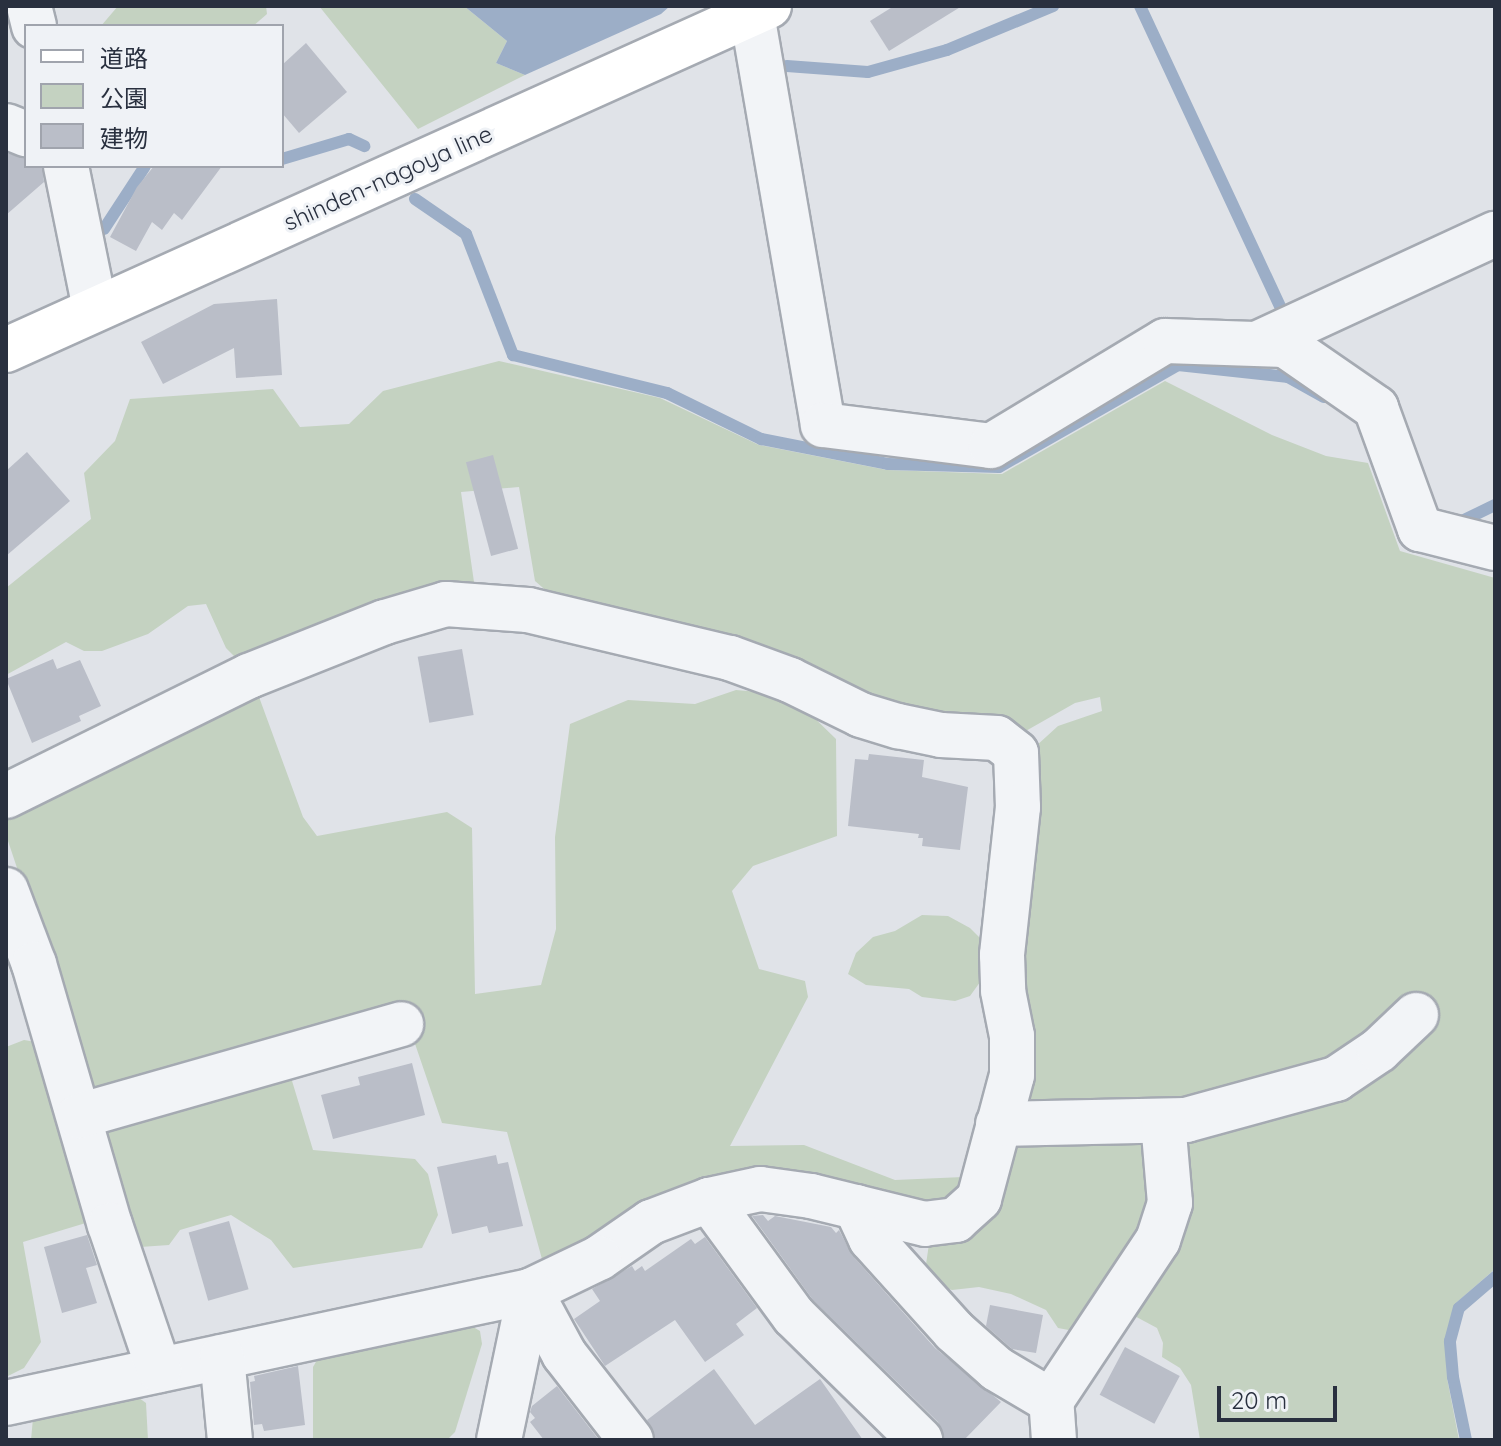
<!DOCTYPE html>
<meta charset="utf-8">
<style>
body{margin:0}
#map{position:relative;width:1501px;height:1446px;overflow:hidden;background:#e0e3e8;font-family:Quicksand,"Noto Sans JP",sans-serif}
div>[style]{position:absolute}
.green>*{inset:0;background:#c4d2c1}
.water>*{inset:0;background:#9caec7}
.stream>*{height:12px;margin:-6px;padding:0 6px;transform-origin:6px;border-radius:6px;background:#9caec7}
.building>*{inset:0;background:#babec8;transform-origin:0 0}
.roads{filter:drop-shadow(2px 0 #a5aab2) drop-shadow(-2px 0 #a5aab2) drop-shadow(0 2px #a5aab2) drop-shadow(0 -2px #a5aab2)}
.minor>*{height:44px;margin:-22px;padding:0 22px;transform-origin:22px;border-radius:22px;background:#f2f4f7}
.major>*{height:44px;margin:-22px;padding:0 22px;transform-origin:22px;border-radius:22px;background:#fff}
span{translate:-50% -50%;white-space:nowrap;text-align:center;line-height:1.15;-webkit-text-stroke:6px #eff2f6;paint-order:stroke}
.street-label{font-size:24px;color:#29303f}
.frame{position:absolute;inset:0;border:8px solid #29303f;pointer-events:none}
.legend{position:absolute;left:24px;top:24px;width:260px;height:144px;box-sizing:border-box;background:#eff2f6;border:2px solid #a0a4ad;margin:0;padding:10px 14px;list-style:none;font-size:24px;color:#29303f}
.legend li{display:flex;align-items:center;gap:16px;height:40px}
.legend b{width:40px;border:2px solid #a0a4ad}
.scale{position:absolute;left:1217px;top:1386px;width:120px;height:36px;box-sizing:border-box;border:4px solid #29303f;border-top:0;padding-left:10px;font-size:24px;line-height:28px;white-space:nowrap;color:#29303f;-webkit-text-stroke:6px #eff2f6;paint-order:stroke}
</style>
<div id="map">
<div class="green">
<div style="clip-path:polygon(118px 6px,266px 6px,267px 14px,253px 26px,101px 26px)"></div>
<div style="clip-path:polygon(319px 6px,464px 6px,507px 41px,496px 63px,525px 75px,418px 129px)"></div>
<div style="clip-path:polygon(499px 361px,660px 398px,759px 445px,887px 470px,1002px 474px,1165px 381px,1272px 435px,1326px 456px,1368px 463px,1400px 551px,1495px 578px,1495px 1269px,1456px 1303px,1446px 1339px,1447px 1378px,1459px 1440px,1200px 1440px,1191px 1385px,1180px 1368px,1162px 1357px,1163px 1343px,1157px 1328px,1129px 1313px,1172px 1128px,1358px 1054px,1184px 1111px,1012px 1113px,1024px 757px,1058px 726px,1102px 711px,1100px 697px,1075px 703px,1024px 732px,949px 727px,564px 606px,535px 581px,519px 487px,461px 492px,474px 582px,465px 590px,239px 661px,226px 648px,206px 604px,188px 606px,148px 634px,102px 651px,84px 651px,66px 642px,6px 675px,6px 588px,91px 519px,84px 473px,115px 441px,130px 399px,273px 389px,300px 427px,349px 424px,383px 391px)"></div>
<div style="clip-path:polygon(255px 686px,303px 817px,317px 836px,447px 812px,472px 828px,475px 994px,541px 985px,556px 929px,555px 837px,570px 724px,628px 700px,695px 704px,736px 690px,782px 694px,799px 703px,836px 739px,837px 836px,753px 866px,732px 891px,759px 969px,805px 981px,808px 997px,730px 1146px,804px 1145px,895px 1180px,963px 1177px,960px 1207px,763px 1179px,545px 1270px,507px 1132px,442px 1123px,412px 1035px,95px 1101px,6px 835px,6px 809px)"></div>
<div style="clip-path:polygon(922px 915px,948px 916px,970px 928px,986px 944px,983px 978px,970px 996px,955px 1001px,922px 997px,909px 989px,866px 985px,848px 974px,856px 953px,873px 937px,895px 931px)"></div>
<div style="clip-path:polygon(24px 1040px,42px 1043px,89px 1222px,23px 1242px,41px 1342px,24px 1368px,6px 1377px,6px 1047px)"></div>
<div style="clip-path:polygon(289px 1071px,313px 1150px,415px 1159px,428px 1174px,438px 1215px,422px 1248px,293px 1268px,271px 1240px,231px 1215px,180px 1230px,169px 1245px,140px 1247px,93px 1128px)"></div>
<div style="clip-path:polygon(1156px 1128px,1159px 1208px,1074px 1331px,1058px 1328px,1046px 1310px,1011px 1294px,979px 1287px,952px 1290px,935px 1284px,925px 1271px,929px 1244px,1007px 1134px)"></div>
<div style="clip-path:polygon(463px 1321px,480px 1331px,482px 1344px,455px 1432px,447px 1440px,313px 1440px,313px 1367px,320px 1355px)"></div>
<div style="clip-path:polygon(135px 1395px,146px 1403px,148px 1440px,31px 1440px,33px 1418px)"></div>
</div>
<div class="water">
<div style="clip-path:polygon(464px 6px,670px 6px,661px 14px,525px 75px,496px 63px,507px 41px)"></div>
</div>
<div class="stream">
<div style="left:1140px;top:6px;width:334px;rotate:65deg"></div>
<div style="left:787px;top:66px;width:81px;rotate:4.2deg"></div>
<div style="left:868px;top:72px;width:82px;rotate:-15.6deg"></div>
<div style="left:947px;top:50px;width:115px;rotate:-22.5deg"></div>
<div style="left:282px;top:159px;width:70px;rotate:-16.6deg"></div>
<div style="left:349px;top:139px;width:17px;rotate:25deg"></div>
<div style="left:415px;top:199px;width:62px;rotate:34.5deg"></div>
<div style="left:466px;top:234px;width:130px;rotate:68.8deg"></div>
<div style="left:513px;top:355px;width:159px;rotate:13.9deg"></div>
<div style="left:667px;top:393px;width:105px;rotate:26.1deg"></div>
<div style="left:761px;top:439px;width:129px;rotate:11.1deg"></div>
<div style="left:888px;top:464px;width:111px;rotate:1.5deg"></div>
<div style="left:999px;top:467px;width:206px;rotate:-29.7deg"></div>
<div style="left:1178px;top:365px;width:111px;rotate:6.2deg"></div>
<div style="left:1288px;top:377px;width:41px;rotate:29.1deg"></div>
<div style="left:104px;top:229px;width:75px;rotate:-56.9deg"></div>
<div style="left:1460px;top:522px;width:39px;rotate:-26deg"></div>
<div style="left:1466px;top:1440px;width:64px;rotate:-101.7deg"></div>
<div style="left:1453px;top:1377px;width:36px;rotate:-95deg"></div>
<div style="left:1450px;top:1341px;width:34px;rotate:-75deg"></div>
<div style="left:1459px;top:1308px;width:48px;rotate:-40.7deg"></div>
</div>
<div class="building">
<div style="clip-path:polygon(894px 6px,962px 6px,889px 51px,870px 21px)"></div>
<div style="clip-path:polygon(306px 43px,347px 92px,299px 133px,282px 113px,282px 65px)"></div>
<div style="clip-path:polygon(6px 153px,26px 158px,26px 166px,42px 166px,44px 182px,6px 215px)"></div>
<div style="clip-path:polygon(154px 166px,222px 166px,182px 220px,174px 213px,162px 230px,152px 222px,136px 251px,110px 237px,137px 187px)"></div>
<div style="clip-path:polygon(277px 299px,282px 375px,236px 378px,234px 348px,163px 384px,141px 342px,214px 304px)"></div>
<div style="clip-path:polygon(27px 452px,70px 501px,6px 556px,6px 471px)"></div>
<div style="left:493px;top:455px;width:97px;height:28px;rotate:75deg"></div>
<div style="left:462px;top:649px;width:67px;height:45px;rotate:80deg"></div>
<div style="clip-path:polygon(53px 659px,57px 669px,80px 660px,101px 706px,79px 716px,81px 721px,32px 743px,6px 679px)"></div>
<div style="clip-path:polygon(869px 754px,924px 760px,922px 777px,968px 787px,960px 850px,922px 846px,923px 838px,918px 838px,919px 834px,848px 826px,855px 759px,868px 760px)"></div>
<div style="clip-path:polygon(412px 1063px,425px 1115px,333px 1139px,321px 1095px,360px 1085px,358px 1077px)"></div>
<div style="clip-path:polygon(496px 1155px,498px 1164px,508px 1162px,523px 1226px,489px 1233px,487px 1226px,452px 1234px,437px 1167px)"></div>
<div style="clip-path:polygon(763px 1215px,768px 1221px,775px 1216px,831px 1227px,836px 1233px,839px 1230px,852px 1255px,935px 1348px,1001px 1402px,964px 1440px,944px 1440px,938px 1422px,813px 1300px,752px 1216px)"></div>
<div style="left:229px;top:1221px;width:71px;height:42px;rotate:74deg"></div>
<div style="clip-path:polygon(87px 1235px,97px 1265px,86px 1268px,97px 1303px,62px 1313px,44px 1247px)"></div>
<div style="clip-path:polygon(705px 1237px,757px 1308px,736px 1324px,744px 1335px,705px 1362px,675px 1320px,605px 1366px,574px 1319px,600px 1301px,592px 1289px,632px 1266px,635px 1271px,642px 1266px,645px 1271px,691px 1239px,695px 1244px)"></div>
<div style="clip-path:polygon(990px 1305px,1043px 1315px,1036px 1353px,1012px 1349px,986px 1326px)"></div>
<div style="left:1125px;top:1347px;width:62px;height:54px;rotate:28deg"></div>
<div style="clip-path:polygon(298px 1366px,305px 1425px,264px 1431px,262px 1424px,254px 1425px,250px 1382px,255px 1381px,254px 1376px)"></div>
<div style="clip-path:polygon(714px 1369px,755px 1425px,820px 1379px,863px 1440px,655px 1440px,647px 1420px)"></div>
<div style="clip-path:polygon(557px 1386px,599px 1440px,544px 1440px,530px 1422px,535px 1418px,530px 1412px,532px 1406px)"></div>
</div>
<div class="roads">
<div class="minor">
<div style="left:29px;top:6px;width:21px;rotate:76deg"></div>
<div style="left:752px;top:14px;width:417px;rotate:80.2deg"></div>
<div style="left:823px;top:425px;width:169px;rotate:7.1deg"></div>
<div style="left:991px;top:446px;width:203px;rotate:-31.1deg"></div>
<div style="left:1165px;top:341px;width:120px;rotate:1.9deg"></div>
<div style="left:1285px;top:345px;width:111px;rotate:34.7deg"></div>
<div style="left:1376px;top:408px;width:129px;rotate:70deg"></div>
<div style="left:1420px;top:529px;width:77px;rotate:14.2deg"></div>
<div style="left:6px;top:126px;width:22px;rotate:22deg"></div>
<div style="left:66px;top:166px;width:146px;rotate:78.5deg"></div>
<div style="left:1261px;top:342px;width:258px;rotate:-24.8deg"></div>
<div style="left:6px;top:796px;width:271px;rotate:-26.3deg"></div>
<div style="left:249px;top:676px;width:146px;rotate:-21.7deg"></div>
<div style="left:385px;top:622px;width:64px;rotate:-16.4deg"></div>
<div style="left:446px;top:604px;width:82px;rotate:4.2deg"></div>
<div style="left:528px;top:610px;width:208px;rotate:13.4deg"></div>
<div style="left:730px;top:658px;width:64px;rotate:20.1deg"></div>
<div style="left:790px;top:680px;width:79px;rotate:26.2deg"></div>
<div style="left:861px;top:715px;width:39px;rotate:17deg"></div>
<div style="left:898px;top:726px;width:44px;rotate:11.8deg"></div>
<div style="left:941px;top:735px;width:56px;rotate:3.1deg"></div>
<div style="left:997px;top:738px;width:24px;rotate:38deg"></div>
<div style="left:1016px;top:753px;width:54px;rotate:87.9deg"></div>
<div style="left:1018px;top:807px;width:149px;rotate:96.2deg"></div>
<div style="left:1002px;top:955px;width:36px;rotate:88deg"></div>
<div style="left:1003px;top:991px;width:46px;rotate:78.7deg"></div>
<div style="left:1012px;top:1036px;width:39px;rotate:90deg"></div>
<div style="left:1012px;top:1075px;width:128px;rotate:104.9deg"></div>
<div style="left:979px;top:1199px;width:31px;rotate:138deg"></div>
<div style="left:956px;top:1220px;width:31px;rotate:173deg"></div>
<div style="left:925px;top:1224px;width:117px;rotate:-166.2deg"></div>
<div style="left:811px;top:1196px;width:51px;rotate:-172.2deg"></div>
<div style="left:760px;top:1189px;width:52px;rotate:167.8deg"></div>
<div style="left:709px;top:1200px;width:62px;rotate:159.2deg"></div>
<div style="left:651px;top:1222px;width:63px;rotate:145.3deg"></div>
<div style="left:599px;top:1258px;width:76px;rotate:154.4deg"></div>
<div style="left:530px;top:1291px;width:536px;rotate:167.94deg"></div>
<div style="left:6px;top:890px;width:79px;rotate:69.3deg"></div>
<div style="left:34px;top:964px;width:272px;rotate:73.8deg"></div>
<div style="left:110px;top:1225px;width:153px;rotate:71.3deg"></div>
<div style="left:79px;top:1116px;width:335px;rotate:-15.9deg"></div>
<div style="left:998px;top:1124px;width:188px;rotate:-1.2deg"></div>
<div style="left:1186px;top:1120px;width:156px;rotate:-15.3deg"></div>
<div style="left:1336px;top:1079px;width:52px;rotate:-34deg"></div>
<div style="left:1379px;top:1050px;width:51px;rotate:-43.4deg"></div>
<div style="left:709px;top:1200px;width:144px;rotate:53.8deg"></div>
<div style="left:794px;top:1316px;width:177px;rotate:44.5deg"></div>
<div style="left:856px;top:1207px;width:35px;rotate:65deg"></div>
<div style="left:871px;top:1239px;width:124px;rotate:47.9deg"></div>
<div style="left:954px;top:1331px;width:57px;rotate:41.5deg"></div>
<div style="left:997px;top:1369px;width:63px;rotate:30.7deg"></div>
<div style="left:530px;top:1291px;width:72px;rotate:61.6deg"></div>
<div style="left:564px;top:1354px;width:109px;rotate:52.1deg"></div>
<div style="left:222px;top:1357px;width:83px;rotate:84.5deg"></div>
<div style="left:499px;top:1440px;width:152px;rotate:-78.2deg"></div>
<div style="left:1054px;top:1440px;width:39px;rotate:-94deg"></div>
<div style="left:1051px;top:1401px;width:193px;rotate:-56.4deg"></div>
<div style="left:1158px;top:1240px;width:39px;rotate:-72deg"></div>
<div style="left:1170px;top:1203px;width:82px;rotate:-94.9deg"></div>
</div>
<div class="major">
<div style="left:6px;top:350px;width:837px;rotate:-24.27deg"></div>
</div>
</div>
<div class="street-label">
<span style="left:388px;top:178px;rotate:-24deg">shinden-nagoya line</span>
</div>
<div class="frame"></div>
<ul class="legend">
<li><b style="height:10px;background:#fff"></b>道路</li>
<li><b style="height:22px;background:#c4d2c1"></b>公園</li>
<li><b style="height:22px;background:#babec8"></b>建物</li>
</ul>
<div class="scale">20 m</div>
</div>
